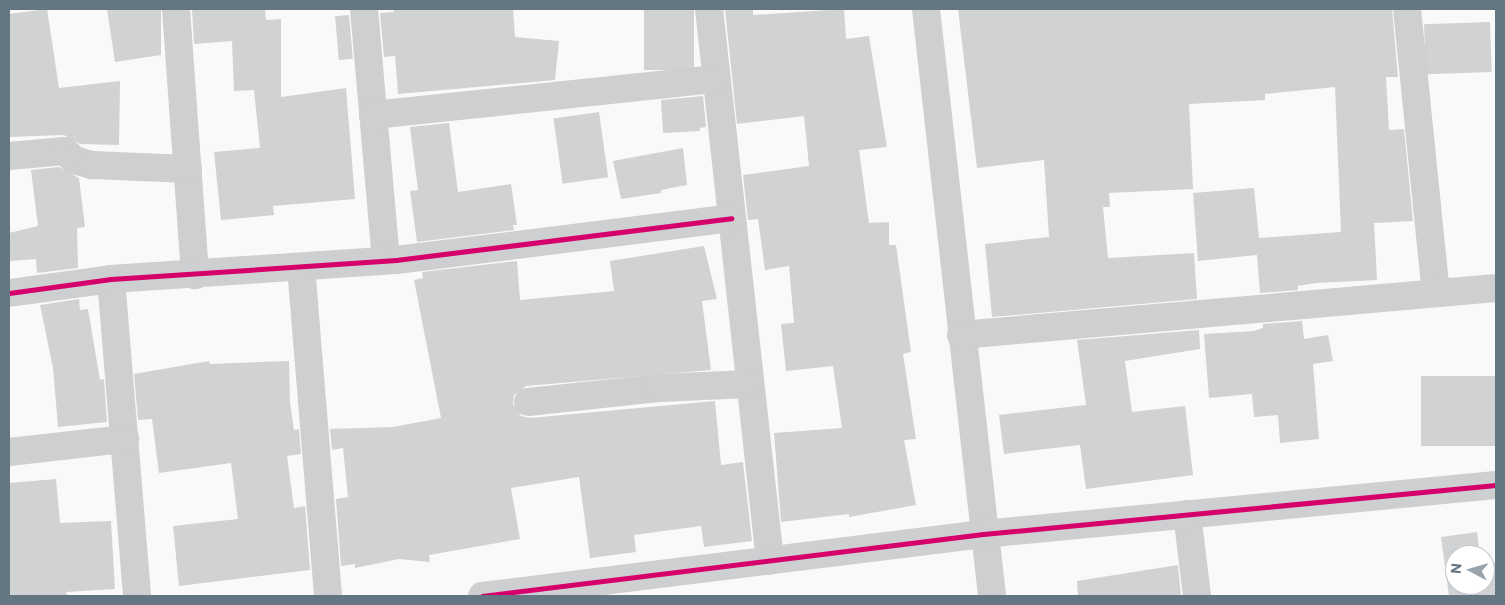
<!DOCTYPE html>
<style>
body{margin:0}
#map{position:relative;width:1505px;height:605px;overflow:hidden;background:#f9f9f9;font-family:Commissioner,sans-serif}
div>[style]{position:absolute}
.building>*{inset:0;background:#d0d2d3;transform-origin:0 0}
.minor>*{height:28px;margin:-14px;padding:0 14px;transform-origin:14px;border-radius:14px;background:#cecfd0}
.cycleway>*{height:5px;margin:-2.5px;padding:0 2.5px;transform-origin:2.5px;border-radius:2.5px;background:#d6006c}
span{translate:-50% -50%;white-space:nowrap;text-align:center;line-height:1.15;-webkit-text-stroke:5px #fff;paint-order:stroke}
.frame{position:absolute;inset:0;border:10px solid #657683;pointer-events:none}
.north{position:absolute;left:1445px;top:545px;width:50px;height:50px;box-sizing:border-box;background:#fff;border:1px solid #c1c8cd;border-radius:50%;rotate:276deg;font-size:14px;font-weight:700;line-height:20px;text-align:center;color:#657683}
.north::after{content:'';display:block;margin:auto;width:18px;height:22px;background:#99a4ac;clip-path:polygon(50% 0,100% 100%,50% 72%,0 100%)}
</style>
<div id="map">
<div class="building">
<div style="clip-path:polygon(47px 9px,59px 88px,120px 81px,119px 145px,80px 144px,64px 135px,9px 137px,9px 14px)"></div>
<div style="clip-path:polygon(107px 9px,161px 9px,161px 55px,115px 62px)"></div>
<div style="clip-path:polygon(192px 9px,265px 9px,266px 20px,281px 19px,281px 97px,346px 88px,355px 199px,273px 206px,274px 215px,221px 220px,214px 152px,260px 148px,254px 90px,234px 91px,232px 41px,194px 44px)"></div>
<div style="clip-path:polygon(393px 9px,513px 9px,515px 37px,559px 41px,555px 80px,398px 94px,395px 56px,384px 57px,380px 13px,394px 12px)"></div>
<div style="left:644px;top:9px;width:50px;height:61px"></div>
<div style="clip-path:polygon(725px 9px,753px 9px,753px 15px,844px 9px,846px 39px,869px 36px,887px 147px,859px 150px,869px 223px,889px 222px,889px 245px,896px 245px,911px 352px,903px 354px,916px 439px,904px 440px,916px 505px,849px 517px,849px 514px,781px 522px,774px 433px,842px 428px,833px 366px,786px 371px,781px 324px,794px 323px,789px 266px,765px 270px,758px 219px,748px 220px,743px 175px,809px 166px,804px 116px,737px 124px)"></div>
<div style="clip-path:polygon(958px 9px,1392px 9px,1398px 77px,1386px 77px,1389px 130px,1404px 129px,1413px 221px,1374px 223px,1377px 280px,1316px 283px,1298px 286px,1298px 290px,1260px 293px,1257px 255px,1198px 261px,1193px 193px,1254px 188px,1259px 238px,1341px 232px,1335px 87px,1265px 94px,1265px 100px,1189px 104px,1193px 189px,1109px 193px,1110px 207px,1103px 207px,1108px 258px,1194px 253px,1197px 299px,992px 317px,985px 244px,1049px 237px,1044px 160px,977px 168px)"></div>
<div style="left:349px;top:15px;width:44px;height:14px;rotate:85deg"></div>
<div style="left:1490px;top:22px;width:50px;height:66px;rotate:88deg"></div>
<div style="clip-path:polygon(703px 96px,706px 127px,700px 128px,700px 131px,663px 133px,661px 100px)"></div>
<div style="left:599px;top:112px;width:66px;height:46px;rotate:82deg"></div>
<div style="clip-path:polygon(449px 123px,458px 192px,511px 184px,517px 225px,513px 225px,514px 230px,417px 242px,410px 191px,418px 190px,410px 127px)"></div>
<div style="clip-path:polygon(683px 148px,687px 185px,661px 190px,661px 193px,621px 199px,613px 161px)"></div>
<div style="clip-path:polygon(59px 167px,79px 178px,85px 227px,77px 228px,78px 268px,37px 273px,36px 259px,9px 261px,9px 233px,38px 226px,31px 170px)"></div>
<div style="clip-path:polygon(704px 246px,717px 299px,702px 301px,711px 370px,526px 386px,514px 395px,513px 404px,521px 416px,530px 418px,715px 401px,721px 465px,743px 462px,752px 541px,704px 547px,701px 526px,634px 535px,636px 552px,590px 558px,579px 477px,511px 488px,520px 539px,429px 555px,430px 562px,399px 559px,355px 568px,355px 564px,341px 566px,336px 499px,348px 497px,343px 448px,332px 450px,330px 429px,393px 427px,441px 418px,414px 280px,423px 278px,422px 272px,517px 261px,520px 300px,614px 291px,610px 261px)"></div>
<div style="clip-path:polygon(79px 299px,80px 310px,88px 309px,100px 380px,104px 379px,107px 422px,58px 427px,53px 368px,40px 305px)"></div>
<div style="clip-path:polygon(1302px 321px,1304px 339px,1328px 335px,1333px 361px,1313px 364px,1319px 439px,1280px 443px,1278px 415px,1254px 417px,1252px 394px,1209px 398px,1204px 334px,1254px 331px,1263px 328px,1263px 324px)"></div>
<div style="clip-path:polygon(1199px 330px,1200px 349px,1125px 361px,1132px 412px,1185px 406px,1193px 475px,1086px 489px,1080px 445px,1004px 454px,999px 415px,1086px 405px,1077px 340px)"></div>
<div style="clip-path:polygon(209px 361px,210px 364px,289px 361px,290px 403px,294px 430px,299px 429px,301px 454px,287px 456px,294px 508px,305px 506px,310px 570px,179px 586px,173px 526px,238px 519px,231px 463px,159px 473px,152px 419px,138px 420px,134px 374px)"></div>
<div style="left:1496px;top:376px;width:70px;height:75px;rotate:90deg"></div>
<div style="clip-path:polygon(56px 479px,60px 523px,111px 521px,115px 589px,66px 592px,67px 596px,9px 596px,9px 483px)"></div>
<div style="clip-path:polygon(1477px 532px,1480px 555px,1455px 555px,1455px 585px,1485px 585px,1485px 564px,1496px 563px,1496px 596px,1449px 596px,1441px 537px)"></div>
<div style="clip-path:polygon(1178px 565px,1181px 596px,1078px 596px,1077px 581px)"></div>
</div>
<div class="minor">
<div style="left:176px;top:9px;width:267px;rotate:85.9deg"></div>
<div style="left:364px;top:9px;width:252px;rotate:85deg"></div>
<div style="left:709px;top:9px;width:555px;rotate:83.69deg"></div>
<div style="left:926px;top:9px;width:591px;rotate:83.58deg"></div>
<div style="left:1407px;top:9px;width:285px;rotate:84.2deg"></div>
<div style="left:373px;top:115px;width:345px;rotate:-6deg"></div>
<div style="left:9px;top:156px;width:56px;rotate:-5.1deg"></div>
<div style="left:65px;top:151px;width:13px;rotate:45deg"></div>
<div style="left:74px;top:160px;width:19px;rotate:16deg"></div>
<div style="left:92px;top:165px;width:96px;rotate:2.4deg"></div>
<div style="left:301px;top:267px;width:330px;rotate:85.3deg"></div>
<div style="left:111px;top:279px;width:318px;rotate:85.3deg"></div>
<div style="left:9px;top:293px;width:103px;rotate:-7.8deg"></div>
<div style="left:111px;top:279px;width:286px;rotate:-3.8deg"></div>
<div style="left:396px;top:260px;width:338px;rotate:-7.1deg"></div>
<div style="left:961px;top:335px;width:537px;rotate:-5.02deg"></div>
<div style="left:528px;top:402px;width:133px;rotate:-6.1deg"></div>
<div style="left:660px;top:388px;width:88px;rotate:-2.6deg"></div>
<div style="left:9px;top:452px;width:117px;rotate:-6.4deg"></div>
<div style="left:1187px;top:514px;width:83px;rotate:83deg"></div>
<div style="left:482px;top:596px;width:505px;rotate:-7.05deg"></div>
<div style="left:983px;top:534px;width:515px;rotate:-5.46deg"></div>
</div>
<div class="cycleway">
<div style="left:9px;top:293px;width:103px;rotate:-7.8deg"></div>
<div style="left:111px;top:279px;width:286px;rotate:-3.8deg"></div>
<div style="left:396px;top:260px;width:338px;rotate:-7.1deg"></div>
<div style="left:482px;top:596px;width:505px;rotate:-7.05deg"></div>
<div style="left:983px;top:534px;width:515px;rotate:-5.46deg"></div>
</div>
<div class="frame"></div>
<div class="north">N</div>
</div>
